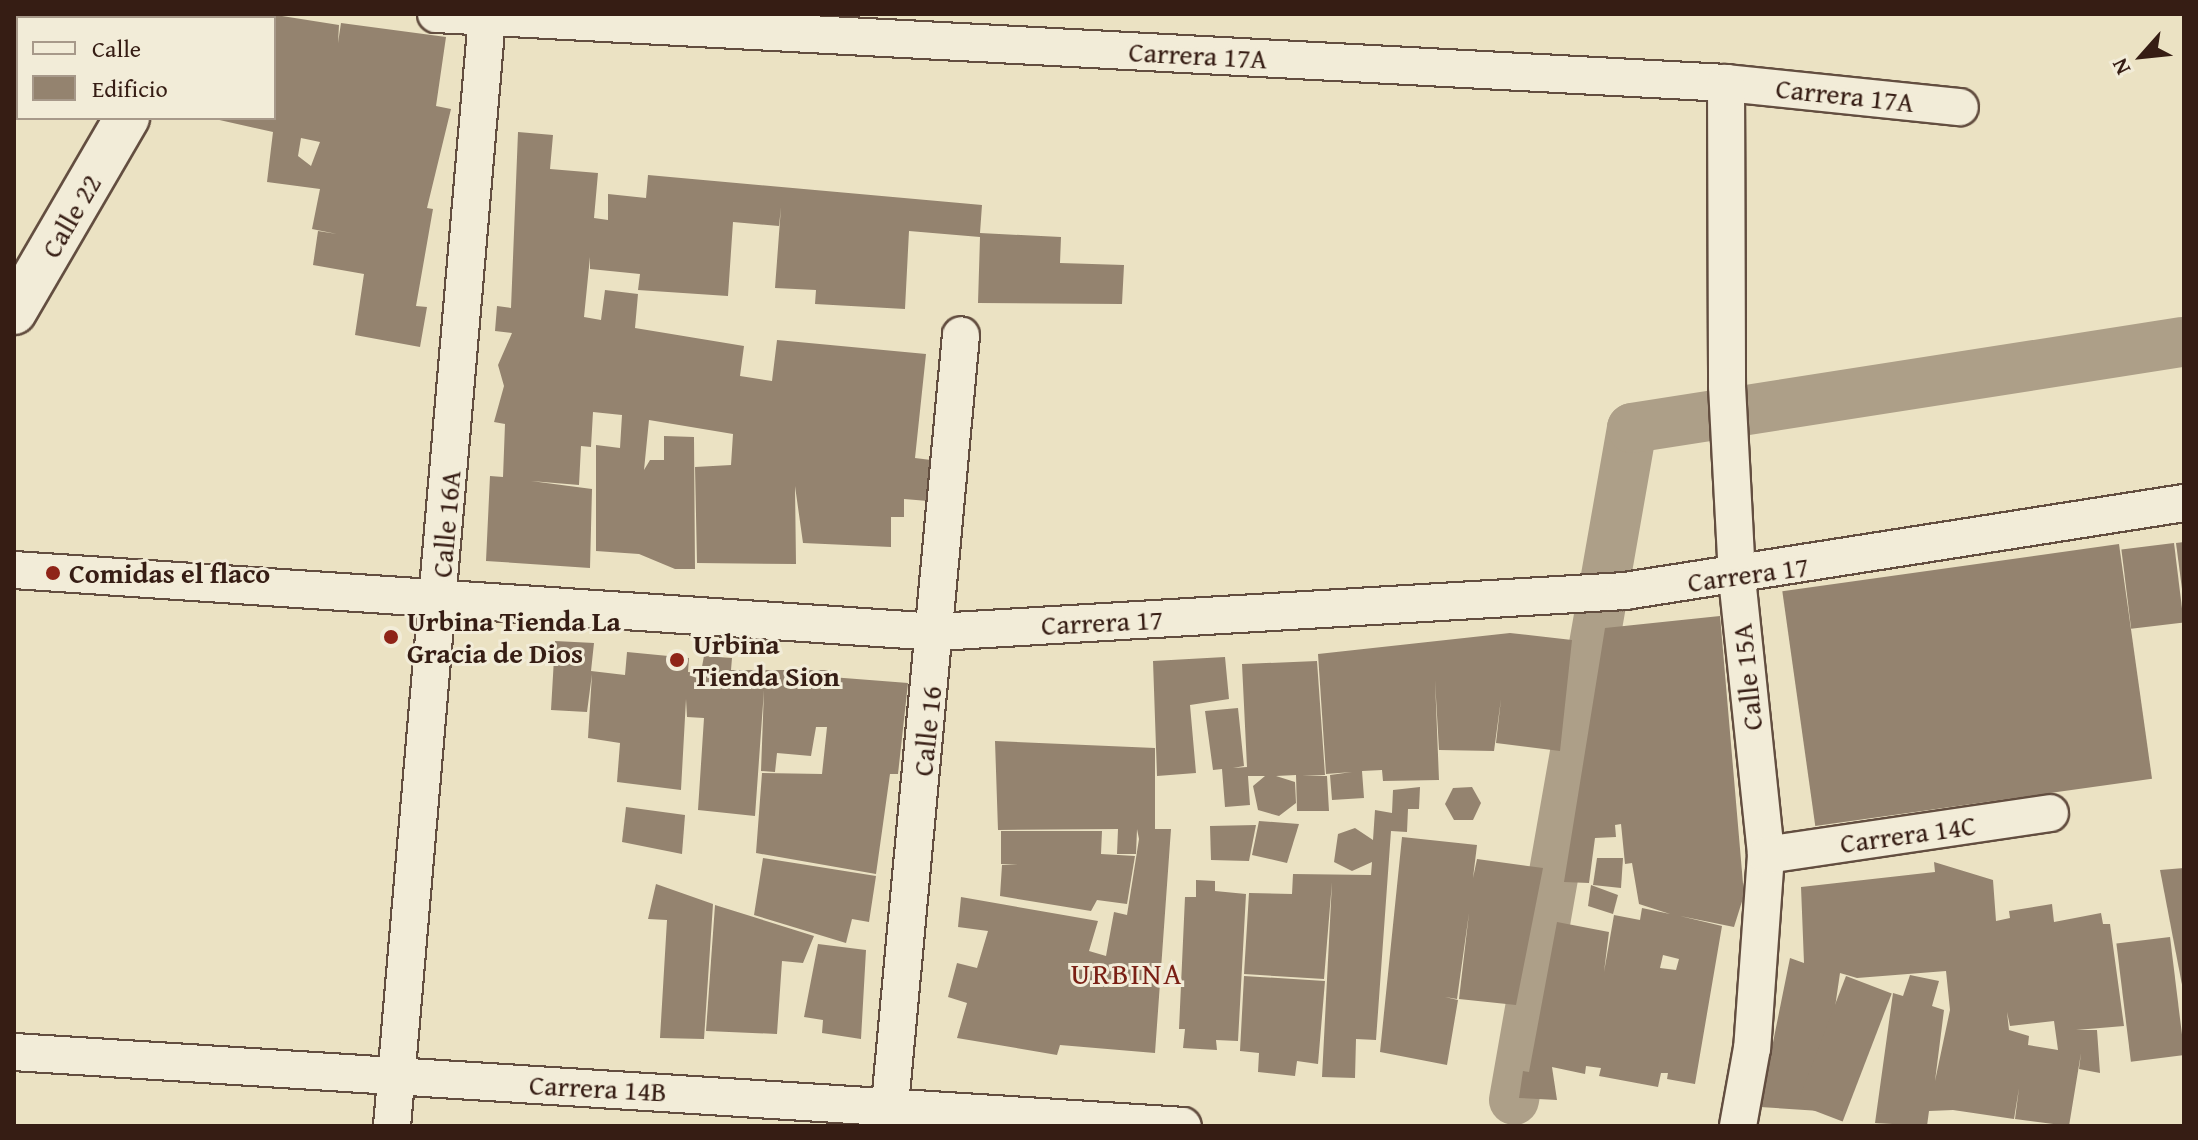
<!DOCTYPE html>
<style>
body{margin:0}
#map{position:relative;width:2198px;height:1140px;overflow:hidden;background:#ebe2c3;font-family:"Gentium Book Plus",serif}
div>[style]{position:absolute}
.canal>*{height:50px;margin:-25px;padding:0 25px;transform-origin:25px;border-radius:25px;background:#ad9f88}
.building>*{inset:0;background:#94836f;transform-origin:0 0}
.roads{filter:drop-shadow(2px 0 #634e40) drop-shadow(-2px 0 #634e40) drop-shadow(0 2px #634e40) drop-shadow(0 -2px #634e40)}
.minor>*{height:36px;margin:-18px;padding:0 18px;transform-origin:18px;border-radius:18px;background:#f2ecd8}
.tertiary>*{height:44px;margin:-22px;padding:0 22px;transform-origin:22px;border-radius:22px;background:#f2ecd8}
.dots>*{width:22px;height:22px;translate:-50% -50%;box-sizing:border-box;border:4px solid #f2ecd8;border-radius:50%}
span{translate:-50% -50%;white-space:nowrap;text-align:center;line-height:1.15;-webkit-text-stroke:6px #f2ecd8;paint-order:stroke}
.street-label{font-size:28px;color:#361d14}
.poi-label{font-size:28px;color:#361d14;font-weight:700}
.left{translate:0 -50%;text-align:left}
.neighbourhood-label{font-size:30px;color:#7a1f14;letter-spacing:2px}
.frame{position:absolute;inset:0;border:16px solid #361d14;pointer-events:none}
.legend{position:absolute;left:16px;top:16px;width:260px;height:104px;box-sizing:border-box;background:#f2ecd8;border:2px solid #a7998a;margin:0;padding:10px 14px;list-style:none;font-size:24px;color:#361d14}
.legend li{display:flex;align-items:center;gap:16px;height:40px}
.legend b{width:40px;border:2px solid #a7998a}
.north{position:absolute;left:2102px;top:16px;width:80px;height:80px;-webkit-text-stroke:6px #f2ecd8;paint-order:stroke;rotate:243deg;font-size:22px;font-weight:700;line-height:32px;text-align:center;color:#361d14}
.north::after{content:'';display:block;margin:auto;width:28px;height:36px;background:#361d14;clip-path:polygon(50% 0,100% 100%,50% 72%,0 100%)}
</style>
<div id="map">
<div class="canal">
<div style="left:1514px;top:1100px;width:682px;rotate:-80.04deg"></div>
<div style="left:1632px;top:428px;width:557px;rotate:-8.89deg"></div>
</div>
<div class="building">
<div style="clip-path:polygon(evenodd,230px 14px,282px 16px,339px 25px,338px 43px,341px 23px,446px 37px,436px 106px,451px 109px,427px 208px,433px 209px,416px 306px,427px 307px,420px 347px,355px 335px,364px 274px,313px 265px,318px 231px,337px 234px,312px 229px,320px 189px,267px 182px,273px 132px,215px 119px,274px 118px,274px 18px,230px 14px,301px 138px,320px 142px,311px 166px,298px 156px,301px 138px)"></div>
<div style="clip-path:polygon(518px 132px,553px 135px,550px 169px,598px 173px,594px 218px,608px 220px,608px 194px,646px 198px,648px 175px,982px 205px,980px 233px,1061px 237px,1060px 263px,1124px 265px,1122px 304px,978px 303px,980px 237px,909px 231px,905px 309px,815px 304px,816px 290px,775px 288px,781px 207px,779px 226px,733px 222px,728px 296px,638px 290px,640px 274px,590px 269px,590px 257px,584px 317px,601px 320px,605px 290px,638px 294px,635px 328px,744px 346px,740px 376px,772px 381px,777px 340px,926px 354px,915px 458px,931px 460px,928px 501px,904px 499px,904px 517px,891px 517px,891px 547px,803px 543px,795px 486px,796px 564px,697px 563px,695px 467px,731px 465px,733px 434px,649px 420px,644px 470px,650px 460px,664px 460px,664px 436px,694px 437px,695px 569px,675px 569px,639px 554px,596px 551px,596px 445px,620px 448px,622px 415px,593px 412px,591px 447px,581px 446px,579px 485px,531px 481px,592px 489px,590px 568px,486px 561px,490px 476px,503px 477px,505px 424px,494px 422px,504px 386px,498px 365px,512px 333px,495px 331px,497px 306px,511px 308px)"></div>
<div style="clip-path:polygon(2184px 542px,2184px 589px,2182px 589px,2176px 543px)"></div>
<div style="left:2174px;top:543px;width:80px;height:53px;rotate:83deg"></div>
<div style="left:2119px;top:544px;width:237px;height:340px;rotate:82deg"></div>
<div style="clip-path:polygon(evenodd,1720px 616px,1744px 895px,1734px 927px,1680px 916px,1722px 926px,1695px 1084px,1667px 1079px,1668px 1073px,1661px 1073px,1658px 1087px,1599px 1076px,1601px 1068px,1586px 1066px,1585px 1074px,1552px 1067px,1557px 1100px,1519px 1098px,1523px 1071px,1529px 1072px,1557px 922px,1609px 932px,1604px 972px,1614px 915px,1640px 920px,1642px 908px,1670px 914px,1639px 904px,1632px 863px,1625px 864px,1621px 824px,1615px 825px,1616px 837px,1595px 838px,1589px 883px,1564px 882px,1605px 628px,1720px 616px,1663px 955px,1679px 959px,1676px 970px,1660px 968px,1663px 955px)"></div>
<div style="clip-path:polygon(1510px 633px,1572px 640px,1560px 751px,1496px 743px,1501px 699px,1494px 751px,1439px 750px,1435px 680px,1439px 780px,1383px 781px,1382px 770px,1362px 771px,1364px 798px,1332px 800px,1330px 775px,1352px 772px,1326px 774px,1318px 654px)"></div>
<div style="clip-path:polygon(555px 641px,594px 643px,591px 671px,625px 675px,627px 652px,689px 658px,688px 672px,710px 674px,701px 672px,704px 656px,732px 658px,731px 670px,831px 670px,831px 677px,908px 683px,898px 774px,890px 774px,876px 874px,756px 853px,762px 773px,822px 774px,827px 727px,816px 727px,811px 756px,777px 753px,775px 772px,761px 771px,764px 690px,755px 816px,698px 810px,704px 718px,687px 717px,686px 699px,681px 790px,617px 782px,620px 743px,588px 738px,592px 674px,587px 712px,551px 710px)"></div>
<div style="clip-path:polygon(1225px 657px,1229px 699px,1190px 705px,1196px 773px,1157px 776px,1153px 661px)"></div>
<div style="clip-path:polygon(1317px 661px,1325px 775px,1302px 776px,1327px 776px,1329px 811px,1297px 811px,1296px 775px,1276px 776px,1295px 782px,1296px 803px,1279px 816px,1258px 810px,1253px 786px,1265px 776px,1248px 776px,1250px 805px,1225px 807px,1222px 769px,1213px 770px,1205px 711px,1238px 708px,1244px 766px,1233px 768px,1247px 767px,1242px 664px)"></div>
<div style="clip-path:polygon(995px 741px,1155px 748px,1155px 829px,1171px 829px,1155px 1053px,1060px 1045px,1057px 1055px,957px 1038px,967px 1003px,948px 997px,957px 963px,977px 968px,988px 931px,958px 927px,961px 897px,1098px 921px,1089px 951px,1106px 956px,1114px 912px,1127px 915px,1139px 839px,1137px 829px,1136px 854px,1117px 854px,1118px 829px,998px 830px)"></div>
<div style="clip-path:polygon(1420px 787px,1419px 809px,1408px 809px,1407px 832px,1391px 831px,1376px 1040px,1356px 1039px,1355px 1078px,1322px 1077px,1332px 882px,1324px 979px,1244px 974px,1249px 893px,1292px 894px,1293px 874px,1371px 875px,1372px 862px,1352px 871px,1334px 862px,1338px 834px,1355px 828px,1373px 840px,1375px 810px,1392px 813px,1393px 790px)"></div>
<div style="clip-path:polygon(1472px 787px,1481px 803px,1473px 820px,1454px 820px,1445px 804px,1453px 788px)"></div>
<div style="clip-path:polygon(626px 807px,685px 815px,682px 854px,622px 842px)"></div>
<div style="clip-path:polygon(1259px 821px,1299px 824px,1287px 863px,1252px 855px)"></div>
<div style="clip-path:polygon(1256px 825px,1249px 861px,1211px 860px,1210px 826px)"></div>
<div style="clip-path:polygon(1001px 831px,1102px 831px,1101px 854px,1135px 856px,1127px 904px,1097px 900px,1091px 911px,1000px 896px,1002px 865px,1018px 865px,1001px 864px)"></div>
<div style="clip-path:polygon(1402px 837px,1477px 845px,1473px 878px,1477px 859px,1543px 868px,1516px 1005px,1459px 999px,1469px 913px,1457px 999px,1445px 997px,1458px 1000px,1447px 1065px,1380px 1052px)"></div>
<div style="clip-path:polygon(763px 858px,876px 876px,869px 922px,852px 919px,846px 943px,754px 915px)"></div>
<div style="clip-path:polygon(1597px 858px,1623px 858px,1621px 888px,1593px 885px)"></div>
<div style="clip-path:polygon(evenodd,1934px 862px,1993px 880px,1996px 921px,2010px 918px,2009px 911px,2052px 904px,2054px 922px,2101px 913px,2103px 924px,2110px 924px,2124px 1026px,2076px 1030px,2097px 1030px,2100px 1073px,2079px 1069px,2081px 1053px,2069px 1126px,2015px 1119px,2019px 1088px,2014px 1119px,1953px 1110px,1929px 1111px,1927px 1126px,1875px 1123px,1893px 993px,1903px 996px,1910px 975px,1939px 981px,1932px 1006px,1944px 1010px,1935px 1081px,1950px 1010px,1946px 971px,1857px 978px,1840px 973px,1820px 1111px,1760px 1107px,1790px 958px,1804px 963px,1801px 887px,1935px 872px,1934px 862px,2007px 1012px,2010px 1026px,2054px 1021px,2058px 1050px,2028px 1045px,2029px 1036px,2009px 1030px,2007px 1012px)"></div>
<div style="clip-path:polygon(2184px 868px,2184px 990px,2183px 990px,2160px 870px)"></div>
<div style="clip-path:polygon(1196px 880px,1215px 881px,1215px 891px,1246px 894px,1238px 1041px,1216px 1040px,1217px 1050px,1183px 1048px,1185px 1029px,1179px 1029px,1185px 897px,1196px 897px)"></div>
<div style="clip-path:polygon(656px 884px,713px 904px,704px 1039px,660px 1038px,667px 920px,648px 919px)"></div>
<div style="clip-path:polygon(1591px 885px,1618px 895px,1613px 914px,1588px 906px)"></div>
<div style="clip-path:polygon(715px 905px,814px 936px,803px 963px,782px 961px,777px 1034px,706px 1031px)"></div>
<div style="left:2170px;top:937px;width:119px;height:54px;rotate:83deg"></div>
<div style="clip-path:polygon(818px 944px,866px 950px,861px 1039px,822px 1033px,823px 1020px,804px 1017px)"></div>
<div style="clip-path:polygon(1244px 976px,1325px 981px,1318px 1064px,1297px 1061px,1295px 1076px,1258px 1072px,1259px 1053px,1240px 1051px)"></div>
<div style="left:1846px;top:976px;width:49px;height:137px;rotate:21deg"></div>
</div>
<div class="roads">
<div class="minor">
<div style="left:436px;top:14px;width:1292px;rotate:3.06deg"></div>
<div style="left:1726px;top:83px;width:235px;rotate:5.9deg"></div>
<div style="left:1726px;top:83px;width:303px;rotate:89.8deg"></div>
<div style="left:1727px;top:386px;width:192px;rotate:87deg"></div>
<div style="left:1737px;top:578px;width:279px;rotate:84deg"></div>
<div style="left:1766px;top:855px;width:194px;rotate:94.1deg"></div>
<div style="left:1752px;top:1048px;width:79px;rotate:100.2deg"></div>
<div style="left:14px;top:570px;width:925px;rotate:3.84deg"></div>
<div style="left:937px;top:632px;width:689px;rotate:-3.41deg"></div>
<div style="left:1625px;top:591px;width:566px;rotate:-8.95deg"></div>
<div style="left:1766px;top:855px;width:287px;rotate:-8.4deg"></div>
<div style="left:14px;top:1052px;width:1171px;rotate:3.62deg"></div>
<div style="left:392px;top:1126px;width:1112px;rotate:-85.1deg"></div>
<div style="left:888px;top:1126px;width:794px;rotate:-84.73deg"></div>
</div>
<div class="tertiary">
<div style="left:184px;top:18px;width:5px;rotate:-53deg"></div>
<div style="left:14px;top:312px;width:225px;rotate:-59.8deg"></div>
</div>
</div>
<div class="dots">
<div style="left:53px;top:573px;background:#8f2418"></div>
<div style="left:391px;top:637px;background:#8f2418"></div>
<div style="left:677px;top:660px;background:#8f2418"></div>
</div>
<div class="street-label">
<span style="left:1198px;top:55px;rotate:3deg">Carrera 17A</span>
<span style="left:1845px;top:95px;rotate:6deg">Carrera 17A</span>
<span style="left:71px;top:216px;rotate:-60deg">Calle 22</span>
<span style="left:446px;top:524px;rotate:-85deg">Calle 16A</span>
<span style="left:1748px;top:574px;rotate:-8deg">Carrera 17</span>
<span style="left:1102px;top:622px;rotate:-3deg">Carrera 17</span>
<span style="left:1747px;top:677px;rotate:-96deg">Calle 15A</span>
<span style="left:927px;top:731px;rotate:-84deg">Calle 16</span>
<span style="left:1908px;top:834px;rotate:-8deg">Carrera 14C</span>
<span style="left:598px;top:1088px;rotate:3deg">Carrera 14B</span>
</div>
<div class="poi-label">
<span class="left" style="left:69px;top:573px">Comidas el flaco</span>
<span class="left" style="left:407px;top:637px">Urbina Tienda La<br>Gracia de Dios</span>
<span class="left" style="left:693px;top:660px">Urbina<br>Tienda Sion</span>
</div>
<div class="neighbourhood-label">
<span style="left:1127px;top:973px">URBINA</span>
</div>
<div class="frame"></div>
<ul class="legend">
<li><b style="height:10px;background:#f2ecd8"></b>Calle</li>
<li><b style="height:22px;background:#94836f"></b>Edificio</li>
</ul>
<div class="north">N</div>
</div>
